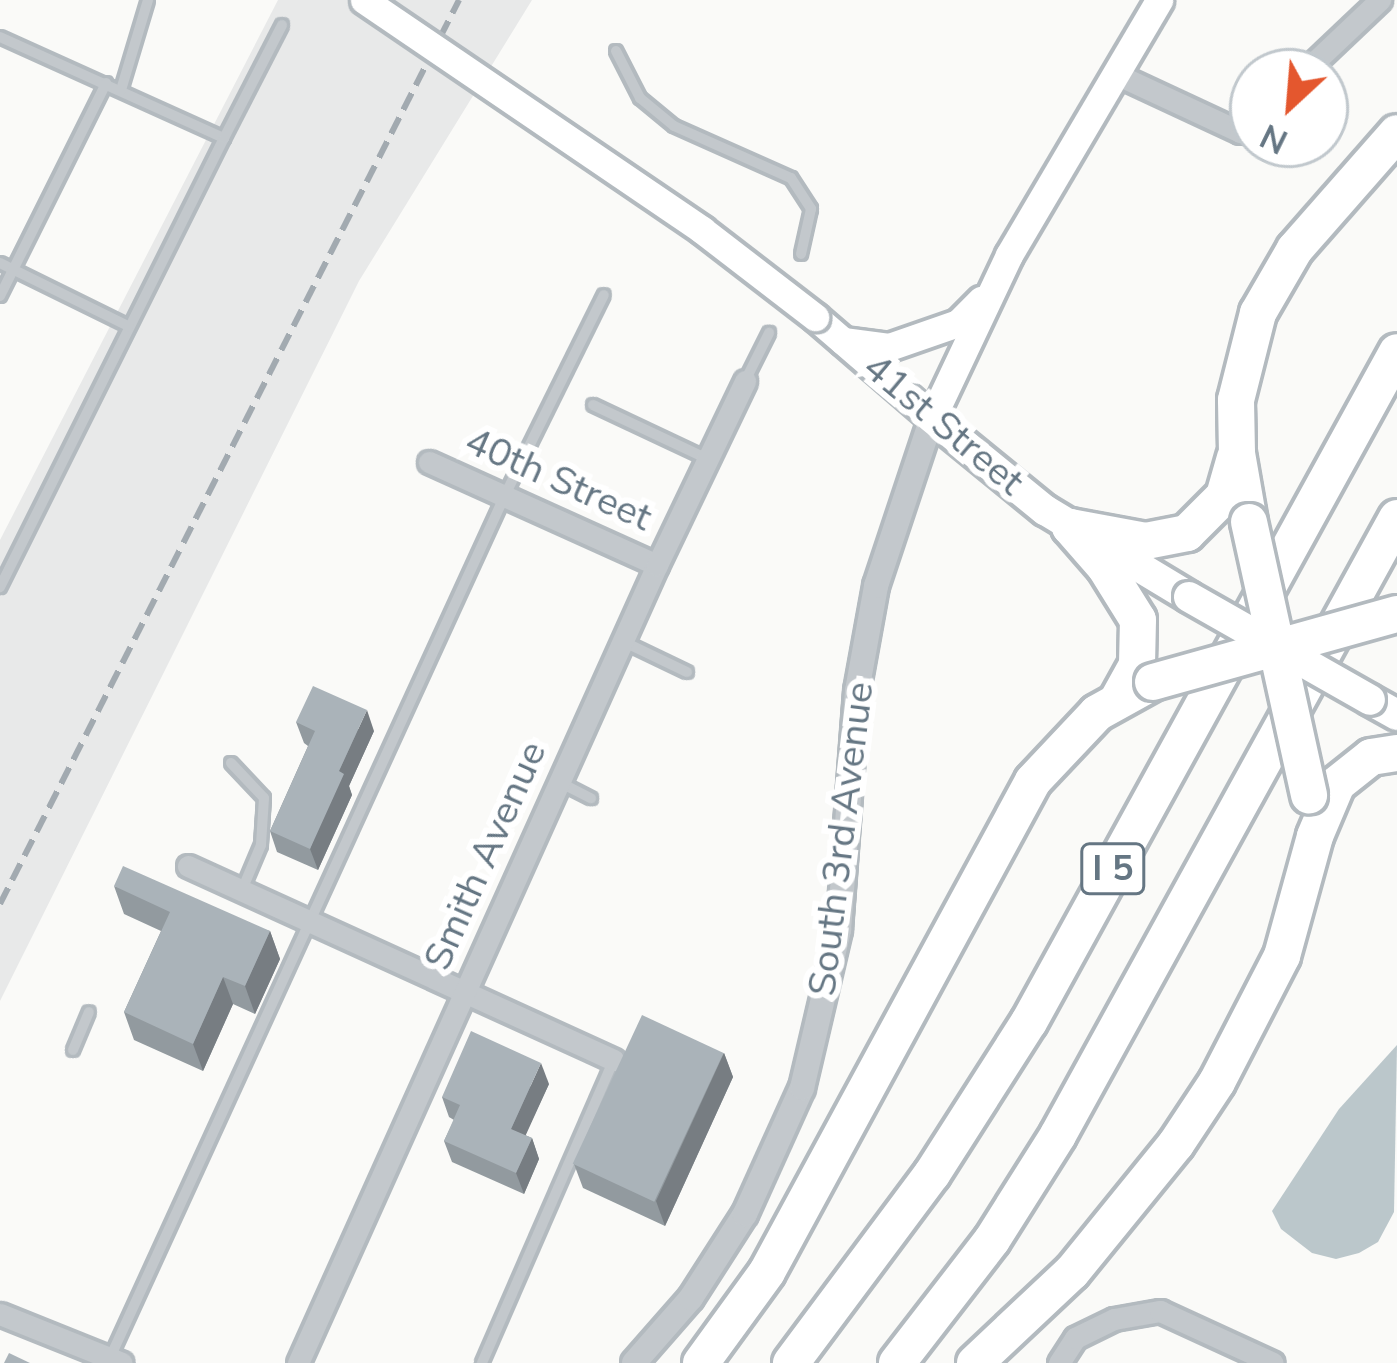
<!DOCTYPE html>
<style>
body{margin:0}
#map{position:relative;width:1397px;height:1363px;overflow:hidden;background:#fafaf8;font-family:"Nunito Sans",sans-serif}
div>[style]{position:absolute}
.built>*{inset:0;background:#e8e9e9}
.water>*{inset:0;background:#bbc7cb}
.roads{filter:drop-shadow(3px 0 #b3babf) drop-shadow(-3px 0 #b3babf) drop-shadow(0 3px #b3babf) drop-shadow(0 -3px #b3babf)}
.service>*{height:10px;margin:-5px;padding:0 5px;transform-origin:5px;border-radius:5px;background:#c3c8cc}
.minor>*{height:21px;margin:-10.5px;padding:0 10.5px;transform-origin:10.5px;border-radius:10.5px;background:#c3c8cc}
.tertiary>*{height:24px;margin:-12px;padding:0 12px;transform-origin:12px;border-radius:12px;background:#c3c8cc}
.secondary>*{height:27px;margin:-13.5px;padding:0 13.5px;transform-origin:13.5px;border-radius:13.5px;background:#fff}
.primary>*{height:30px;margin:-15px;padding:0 15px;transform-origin:15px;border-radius:15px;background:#fff}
.motorway>*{height:36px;margin:-18px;padding:0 18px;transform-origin:18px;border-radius:18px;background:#fff}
.rail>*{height:6px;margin-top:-3px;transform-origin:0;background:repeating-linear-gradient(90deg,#a2aab0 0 18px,transparent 0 27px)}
.bridges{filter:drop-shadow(3px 0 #b3babf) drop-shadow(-3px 0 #b3babf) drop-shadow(0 3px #b3babf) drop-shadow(0 -3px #b3babf)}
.secondary-bridge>*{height:27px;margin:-13.5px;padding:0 13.5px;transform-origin:13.5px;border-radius:13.5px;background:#fff}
.primary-bridge>*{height:30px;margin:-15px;padding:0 15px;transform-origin:15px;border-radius:15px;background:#fff}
.motorway-bridge>*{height:36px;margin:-18px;padding:0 18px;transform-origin:18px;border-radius:18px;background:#fff}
.wall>*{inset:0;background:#929a9f}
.shaded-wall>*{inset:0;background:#777d82}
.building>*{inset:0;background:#aab3b9;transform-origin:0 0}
span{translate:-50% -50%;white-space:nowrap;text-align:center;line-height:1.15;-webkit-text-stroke:12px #fff;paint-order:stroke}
.shield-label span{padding:3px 9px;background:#fff;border:3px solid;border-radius:9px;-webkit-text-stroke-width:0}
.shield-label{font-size:36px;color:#657683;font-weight:700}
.street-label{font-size:39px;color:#657683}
.north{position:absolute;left:1229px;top:48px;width:120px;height:120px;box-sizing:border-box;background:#fff;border:3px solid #c1c8cd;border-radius:50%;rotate:206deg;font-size:33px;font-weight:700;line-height:48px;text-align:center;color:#657683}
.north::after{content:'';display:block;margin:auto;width:42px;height:54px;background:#e4572e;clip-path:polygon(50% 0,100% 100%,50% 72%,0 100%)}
</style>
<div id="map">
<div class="built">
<div style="clip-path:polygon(278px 0,532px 0,359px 281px,0 1001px,0 540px)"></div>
</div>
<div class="water">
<div style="clip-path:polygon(1397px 1045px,1394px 1212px,1378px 1242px,1359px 1253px,1336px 1259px,1312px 1253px,1281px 1229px,1272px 1211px,1339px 1109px)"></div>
</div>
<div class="roads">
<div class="service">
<div style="left:0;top:37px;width:246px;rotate:24.3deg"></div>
<div style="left:224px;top:138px;width:502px;rotate:116.51deg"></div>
<div style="left:616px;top:51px;width:53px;rotate:62.9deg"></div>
<div style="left:640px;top:98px;width:44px;rotate:39.5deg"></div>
<div style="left:674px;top:126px;width:128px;rotate:24deg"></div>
<div style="left:791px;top:178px;width:37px;rotate:57deg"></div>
<div style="left:811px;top:209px;width:46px;rotate:102.5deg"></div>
<div style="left:121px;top:90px;width:94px;rotate:-73.3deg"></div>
<div style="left:224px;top:138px;width:127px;rotate:-62.8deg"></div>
<div style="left:0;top:263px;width:143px;rotate:26.2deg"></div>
<div style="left:0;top:296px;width:238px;rotate:-63.5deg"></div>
<div style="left:745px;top:381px;width:54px;rotate:-63.4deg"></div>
<div style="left:593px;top:405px;width:127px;rotate:25.2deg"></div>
<div style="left:622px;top:641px;width:72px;rotate:25.5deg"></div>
<div style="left:231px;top:763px;width:48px;rotate:46.7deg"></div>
<div style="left:264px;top:798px;width:47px;rotate:93.7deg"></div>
<div style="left:261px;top:845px;width:49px;rotate:112.9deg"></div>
<div style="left:559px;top:782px;width:36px;rotate:27deg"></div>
<div style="left:73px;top:1050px;width:41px;rotate:-67.2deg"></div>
<div style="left:109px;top:1360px;width:951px;rotate:-65.4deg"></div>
<div style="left:505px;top:495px;width:223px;rotate:-63.7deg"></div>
<div style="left:482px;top:1363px;width:331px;rotate:-66.5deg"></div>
</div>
<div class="minor">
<div style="left:1304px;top:72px;width:105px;rotate:-43.5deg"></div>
<div style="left:1118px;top:75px;width:135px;rotate:25deg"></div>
<div style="left:1240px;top:132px;width:18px;rotate:-43deg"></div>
<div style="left:429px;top:462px;width:250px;rotate:24.3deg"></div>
<div style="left:188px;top:866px;width:468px;rotate:24.5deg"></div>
<div style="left:0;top:1314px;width:131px;rotate:21.9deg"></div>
<div style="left:298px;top:1363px;width:875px;rotate:-65.78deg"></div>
<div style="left:657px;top:565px;width:204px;rotate:-64.4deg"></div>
<div style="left:1059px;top:1363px;width:30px;rotate:-57deg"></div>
<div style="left:1075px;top:1338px;width:43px;rotate:-26deg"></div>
<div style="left:1114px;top:1319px;width:47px;rotate:-9.9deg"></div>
<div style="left:1160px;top:1311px;width:124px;rotate:24.7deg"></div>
</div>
<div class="tertiary">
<div style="left:634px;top:1363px;width:86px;rotate:-48.8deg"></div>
<div style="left:691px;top:1298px;width:100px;rotate:-57.3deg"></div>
<div style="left:745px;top:1214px;width:138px;rotate:-65.7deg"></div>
<div style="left:802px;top:1088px;width:162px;rotate:-76.8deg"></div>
<div style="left:839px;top:930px;width:240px;rotate:-85.7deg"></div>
<div style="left:857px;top:691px;width:107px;rotate:-79.7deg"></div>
<div style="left:876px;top:586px;width:177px;rotate:-71.6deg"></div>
</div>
<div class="secondary">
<div style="left:815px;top:317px;width:155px;rotate:40.8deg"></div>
<div style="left:932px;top:418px;width:180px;rotate:-64.7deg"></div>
<div style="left:1009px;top:255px;width:296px;rotate:-59.5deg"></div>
<div style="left:843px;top:341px;width:46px;rotate:7.4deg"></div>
<div style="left:889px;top:347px;width:73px;rotate:-19.2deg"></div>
<div style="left:958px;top:323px;width:33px;rotate:-45deg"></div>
</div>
<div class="primary">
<div style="left:932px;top:418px;width:146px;rotate:39.2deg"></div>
<div style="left:1045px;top:510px;width:168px;rotate:31.1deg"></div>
<div style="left:1370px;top:700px;width:31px;rotate:29deg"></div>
</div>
<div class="motorway">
<div style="left:1249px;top:522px;width:70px;rotate:-99.9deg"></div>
<div style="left:1237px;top:453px;width:53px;rotate:-91.1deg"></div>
<div style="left:1236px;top:400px;width:90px;rotate:-75.8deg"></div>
<div style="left:1258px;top:313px;width:74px;rotate:-60deg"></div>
<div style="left:1295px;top:249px;width:154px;rotate:-48.7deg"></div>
<div style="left:1070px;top:527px;width:77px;rotate:10.4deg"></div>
<div style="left:1146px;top:541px;width:42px;rotate:-11deg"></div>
<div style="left:1187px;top:533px;width:52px;rotate:-45deg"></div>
<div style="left:1224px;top:496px;width:40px;rotate:-74deg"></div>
<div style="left:1070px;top:527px;width:53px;rotate:48.8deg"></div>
<div style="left:1105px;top:567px;width:62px;rotate:58.1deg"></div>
<div style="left:1138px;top:620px;width:45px;rotate:91.3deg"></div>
<div style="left:1137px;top:665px;width:38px;rotate:119deg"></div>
<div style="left:701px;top:1363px;width:112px;rotate:-54deg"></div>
<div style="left:767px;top:1272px;width:558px;rotate:-61.55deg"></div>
<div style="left:1033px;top:781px;width:93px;rotate:-46.7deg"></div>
<div style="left:1097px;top:713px;width:64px;rotate:-29deg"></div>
<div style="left:791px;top:1363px;width:236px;rotate:-53.3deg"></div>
<div style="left:932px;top:1174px;width:180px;rotate:-57.5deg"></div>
<div style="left:1029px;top:1022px;width:764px;rotate:-61.22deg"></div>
<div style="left:897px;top:1363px;width:155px;rotate:-52.3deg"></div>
<div style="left:992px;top:1240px;width:124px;rotate:-57.8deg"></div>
<div style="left:1058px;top:1135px;width:704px;rotate:-61.21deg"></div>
<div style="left:975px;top:1363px;width:133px;rotate:-43.2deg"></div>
<div style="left:1072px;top:1272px;width:165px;rotate:-50.9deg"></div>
<div style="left:1176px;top:1144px;width:74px;rotate:-56.5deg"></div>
<div style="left:1217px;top:1082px;width:142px;rotate:-62.7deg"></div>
<div style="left:1282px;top:956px;width:124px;rotate:-74.6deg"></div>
<div style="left:1315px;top:836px;width:56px;rotate:-67.1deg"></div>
<div style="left:1337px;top:784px;width:43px;rotate:-38.5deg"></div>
<div style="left:1371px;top:757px;width:26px;rotate:-9deg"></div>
</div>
</div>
<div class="rail">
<div style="left:0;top:904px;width:1014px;rotate:-63.08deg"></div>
</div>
<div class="bridges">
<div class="secondary-bridge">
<div style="left:364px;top:0;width:409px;rotate:34.2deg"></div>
<div style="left:702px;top:230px;width:143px;rotate:37.6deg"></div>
</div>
<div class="primary-bridge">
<div style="left:1189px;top:597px;width:208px;rotate:29.6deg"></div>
</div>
<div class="motorway-bridge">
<div style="left:1249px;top:522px;width:280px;rotate:77.6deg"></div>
<div style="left:1153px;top:682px;width:253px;rotate:-15.6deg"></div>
</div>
</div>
<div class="wall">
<div style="clip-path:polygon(296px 722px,374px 731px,349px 786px,352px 795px,318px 870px,277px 852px,270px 831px,308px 746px,304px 743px)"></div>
<div style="clip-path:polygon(114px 886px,270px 931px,280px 959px,255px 1014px,233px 1004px,203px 1071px,134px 1040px,124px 1012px,161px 931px,124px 914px)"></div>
<div style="clip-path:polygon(724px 1053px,733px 1077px,665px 1226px,583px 1188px,574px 1164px)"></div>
<div style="clip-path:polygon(549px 1084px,525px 1135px,532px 1138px,539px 1159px,524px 1194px,452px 1162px,444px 1141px,454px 1120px,449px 1117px,442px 1097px)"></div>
</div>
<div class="shaded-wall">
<div style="clip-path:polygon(367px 710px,374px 731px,349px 786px,352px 795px,318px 870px,310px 849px,339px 771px)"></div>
<div style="clip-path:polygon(270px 931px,280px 959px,255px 1014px,245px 986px)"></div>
<div style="clip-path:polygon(223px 977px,233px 1004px,203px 1071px,193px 1044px)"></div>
<div style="clip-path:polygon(724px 1053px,733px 1077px,665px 1226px,656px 1201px)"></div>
<div style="clip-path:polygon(541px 1063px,549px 1084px,519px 1150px,511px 1129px)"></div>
<div style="clip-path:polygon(532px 1138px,539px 1159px,524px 1194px,516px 1173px)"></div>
</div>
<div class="building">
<div style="clip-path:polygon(313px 686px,367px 710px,339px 771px,344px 774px,310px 849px,270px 831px,315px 731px,296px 722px)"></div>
<div style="clip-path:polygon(123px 866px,270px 931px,245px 986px,223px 977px,193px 1044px,124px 1012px,170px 912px,114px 886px)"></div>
<div style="left:642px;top:1015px;width:90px;height:164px;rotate:25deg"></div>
<div style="clip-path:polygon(471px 1031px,541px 1063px,511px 1129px,532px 1138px,516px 1173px,444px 1141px,460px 1105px,442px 1097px)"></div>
<div style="clip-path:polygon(9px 1353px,30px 1363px,4px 1363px)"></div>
</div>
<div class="shield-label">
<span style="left:1113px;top:869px">I 5</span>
</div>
<div class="street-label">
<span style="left:943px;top:425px;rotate:40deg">41st Street</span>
<span style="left:558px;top:480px;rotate:24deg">40th Street</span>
<span style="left:842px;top:839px;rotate:-83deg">South 3rd Avenue</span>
<span style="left:486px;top:856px;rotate:-66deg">Smith Avenue</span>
</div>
<div class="north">N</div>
</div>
